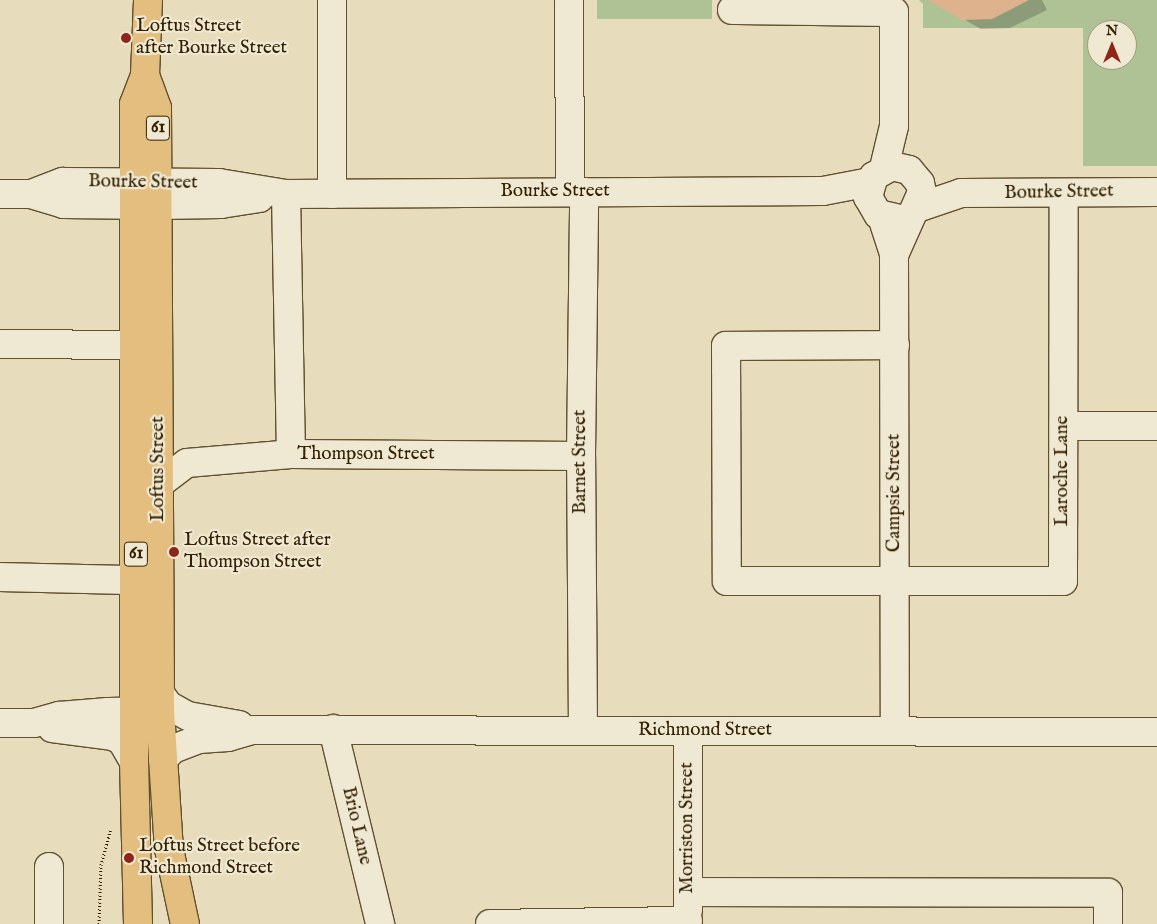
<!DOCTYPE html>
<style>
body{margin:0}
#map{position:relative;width:1157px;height:924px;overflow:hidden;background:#e7dcbc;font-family:"IM FELL English",serif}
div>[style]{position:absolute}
.green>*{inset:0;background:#afc296;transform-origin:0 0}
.shadow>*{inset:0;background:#0003}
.building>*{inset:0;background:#dfb28e}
.path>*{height:3px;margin-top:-1.5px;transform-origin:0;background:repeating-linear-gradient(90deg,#352100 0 1px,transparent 0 3.5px)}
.roads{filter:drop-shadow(1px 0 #62502f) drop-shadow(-1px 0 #62502f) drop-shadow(0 1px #62502f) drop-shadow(0 -1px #62502f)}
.minor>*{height:28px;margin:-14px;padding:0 14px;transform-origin:14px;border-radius:14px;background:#efe8d3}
.major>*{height:28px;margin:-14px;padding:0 14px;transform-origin:14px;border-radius:14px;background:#e4be7e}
.dots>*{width:14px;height:14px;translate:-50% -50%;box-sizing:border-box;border:2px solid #efe8d3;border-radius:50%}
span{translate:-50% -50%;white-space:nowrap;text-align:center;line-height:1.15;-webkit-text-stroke:4.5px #efe8d3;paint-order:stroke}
.shield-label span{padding:1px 4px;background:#efe8d3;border:1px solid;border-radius:4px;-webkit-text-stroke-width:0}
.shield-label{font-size:18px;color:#352100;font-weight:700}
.poi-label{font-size:19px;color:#352100}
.left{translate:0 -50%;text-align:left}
.street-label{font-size:19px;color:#352100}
.north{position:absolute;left:1087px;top:20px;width:50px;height:50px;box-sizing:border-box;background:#efe8d3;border:1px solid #a5987f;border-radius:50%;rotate:0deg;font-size:14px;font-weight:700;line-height:20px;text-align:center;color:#352100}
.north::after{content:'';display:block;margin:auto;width:18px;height:22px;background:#8f2418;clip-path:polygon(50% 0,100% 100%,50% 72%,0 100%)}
</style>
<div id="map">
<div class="green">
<div style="left:597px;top:0;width:115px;height:19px"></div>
<div style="clip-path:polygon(evenodd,919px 0,1157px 0,1157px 166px,1083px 166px,1083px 28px,923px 28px,923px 4px,919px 0,1097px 30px,1127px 30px,1127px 60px,1097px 60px,1097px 30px)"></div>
</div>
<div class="shadow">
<div style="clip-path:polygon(930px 0,1042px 0,1047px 10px,1010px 28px,981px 29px)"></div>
</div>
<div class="building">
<div style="clip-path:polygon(928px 0,1029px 0,992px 19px,962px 20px)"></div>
</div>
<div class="path">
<div style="left:99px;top:924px;width:59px;rotate:-88.1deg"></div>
<div style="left:101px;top:865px;width:38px;rotate:-75deg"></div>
</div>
<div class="roads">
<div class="minor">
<div style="left:332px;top:0;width:194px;rotate:90deg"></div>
<div style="left:569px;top:0;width:192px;rotate:89.7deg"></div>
<div style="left:732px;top:10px;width:162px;rotate:0.7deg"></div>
<div style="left:894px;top:12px;width:114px;rotate:90deg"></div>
<div style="left:894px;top:126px;width:43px;rotate:103.4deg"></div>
<div style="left:0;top:194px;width:31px"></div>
<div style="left:31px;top:194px;width:34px;rotate:17deg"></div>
<div style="left:63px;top:204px;width:95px;rotate:0.6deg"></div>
<div style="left:158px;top:205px;width:63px;rotate:-0.9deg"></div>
<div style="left:221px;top:204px;width:39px;rotate:-9deg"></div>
<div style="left:31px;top:194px;width:34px;rotate:-21deg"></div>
<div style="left:63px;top:182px;width:156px;rotate:0.4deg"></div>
<div style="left:219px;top:183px;width:68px;rotate:9.3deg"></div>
<div style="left:286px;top:194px;width:537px;rotate:-0.32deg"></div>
<div style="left:823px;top:191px;width:48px;rotate:-10.8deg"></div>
<div style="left:286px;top:194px;width:260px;rotate:88.9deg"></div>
<div style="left:917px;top:208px;width:46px;rotate:-18.8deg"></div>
<div style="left:961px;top:193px;width:196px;rotate:-0.3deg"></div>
<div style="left:882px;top:217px;width:40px;rotate:72deg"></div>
<div style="left:894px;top:255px;width:476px;rotate:89.9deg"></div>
<div style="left:894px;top:255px;width:69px;rotate:-66deg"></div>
<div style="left:922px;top:192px;width:9px;rotate:-103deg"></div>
<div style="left:920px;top:183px;width:17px;rotate:-130deg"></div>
<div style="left:909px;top:170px;width:17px;rotate:-167deg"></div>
<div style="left:892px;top:166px;width:21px;rotate:151deg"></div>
<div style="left:874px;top:176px;width:22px;rotate:106deg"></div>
<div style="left:868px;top:197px;width:20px;rotate:60deg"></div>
<div style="left:878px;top:214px;width:23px;rotate:13deg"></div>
<div style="left:0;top:344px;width:136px;rotate:0.4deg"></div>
<div style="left:895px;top:345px;width:169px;rotate:179.7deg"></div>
<div style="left:726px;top:346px;width:235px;rotate:89.8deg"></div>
<div style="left:727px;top:581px;width:336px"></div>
<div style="left:1063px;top:581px;width:388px;rotate:-89.9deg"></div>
<div style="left:1064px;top:426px;width:93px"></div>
<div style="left:159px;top:484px;width:35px;rotate:-37deg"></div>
<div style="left:187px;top:463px;width:104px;rotate:-4.9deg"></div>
<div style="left:291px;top:454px;width:290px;rotate:0.4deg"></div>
<div style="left:0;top:577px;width:135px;rotate:1.3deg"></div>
<div style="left:159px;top:692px;width:16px;rotate:55deg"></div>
<div style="left:168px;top:705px;width:23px;rotate:29deg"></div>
<div style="left:188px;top:716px;width:52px;rotate:10deg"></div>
<div style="left:0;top:723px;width:34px"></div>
<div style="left:34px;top:723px;width:26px;rotate:-16deg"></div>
<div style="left:59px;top:716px;width:49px;rotate:-4.7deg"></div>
<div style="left:108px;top:712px;width:51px;rotate:-1.1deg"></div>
<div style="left:52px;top:728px;width:62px;rotate:7.5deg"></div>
<div style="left:113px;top:736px;width:10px;rotate:29deg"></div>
<div style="left:122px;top:741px;width:24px;rotate:60deg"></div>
<div style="left:333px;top:729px;width:201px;rotate:76.4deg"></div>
<div style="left:583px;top:731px;width:275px;rotate:-90.4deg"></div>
<div style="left:581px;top:456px;width:264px;rotate:-89.3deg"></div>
<div style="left:163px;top:759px;width:14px;rotate:-45deg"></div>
<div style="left:173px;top:749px;width:28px;rotate:-21deg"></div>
<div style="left:199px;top:739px;width:29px;rotate:-4deg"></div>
<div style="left:228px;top:737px;width:25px;rotate:-16deg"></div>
<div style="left:252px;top:730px;width:905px;rotate:0.13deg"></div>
<div style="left:49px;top:867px;width:57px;rotate:90deg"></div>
<div style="left:688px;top:892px;width:420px;rotate:0.1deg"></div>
<div style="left:1108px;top:893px;width:31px;rotate:90deg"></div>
<div style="left:688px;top:910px;width:178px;rotate:-90deg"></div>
<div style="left:490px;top:924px;width:198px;rotate:-0.9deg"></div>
</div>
<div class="major">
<div style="left:145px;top:75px;width:35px;rotate:70deg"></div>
<div style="left:157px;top:108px;width:603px;rotate:89.71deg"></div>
<div style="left:160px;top:711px;width:138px;rotate:86.3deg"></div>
<div style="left:169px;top:849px;width:77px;rotate:78deg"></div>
<div style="left:138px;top:924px;width:162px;rotate:-91.4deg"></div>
<div style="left:134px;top:762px;width:658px;rotate:-90deg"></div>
<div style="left:134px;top:104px;width:31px;rotate:-69deg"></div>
<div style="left:145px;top:75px;width:75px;rotate:-87.7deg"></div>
</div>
</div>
<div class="dots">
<div style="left:126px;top:38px;background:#8f2418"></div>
<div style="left:174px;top:552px;background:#8f2418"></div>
<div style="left:129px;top:858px;background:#8f2418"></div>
</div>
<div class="shield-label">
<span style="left:158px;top:128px">61</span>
<span style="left:136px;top:554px">61</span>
</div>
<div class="poi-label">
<span class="left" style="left:136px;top:38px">Loftus Street<br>after Bourke Street</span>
<span class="left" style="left:184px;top:552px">Loftus Street after<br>Thompson Street</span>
<span class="left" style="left:139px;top:858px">Loftus Street before<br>Richmond Street</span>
</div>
<div class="street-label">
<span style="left:143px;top:183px;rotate:1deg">Bourke Street</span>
<span style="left:555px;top:192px">Bourke Street</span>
<span style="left:1059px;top:193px;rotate:-1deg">Bourke Street</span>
<span style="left:366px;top:455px">Thompson Street</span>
<span style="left:581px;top:462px;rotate:-90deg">Barnet Street</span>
<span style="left:159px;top:469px;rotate:-90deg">Loftus Street</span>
<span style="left:1063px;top:471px;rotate:-90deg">Laroche Lane</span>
<span style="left:895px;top:493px;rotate:-90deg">Campsie Street</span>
<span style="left:705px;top:731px">Richmond Street</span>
<span style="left:356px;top:826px;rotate:77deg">Brio Lane</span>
<span style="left:688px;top:828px;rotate:-90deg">Morriston Street</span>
</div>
<div class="north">N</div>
</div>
